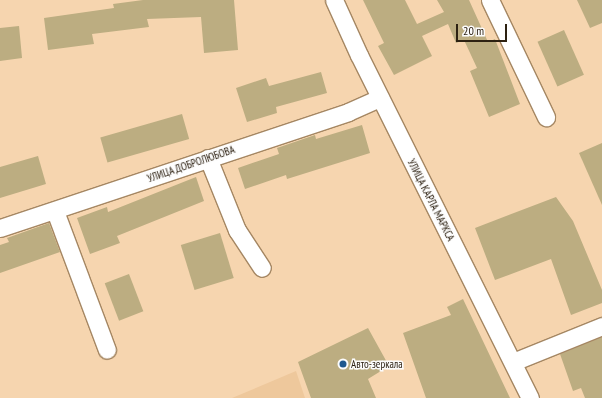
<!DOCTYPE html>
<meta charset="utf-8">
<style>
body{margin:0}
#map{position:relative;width:602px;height:398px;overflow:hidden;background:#f6d5af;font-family:"PT Sans Narrow",sans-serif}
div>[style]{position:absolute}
.built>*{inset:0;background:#eec89c}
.building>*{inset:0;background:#bcad81;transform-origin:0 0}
.roads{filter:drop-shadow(1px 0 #a58763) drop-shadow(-1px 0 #a58763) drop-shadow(0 1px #a58763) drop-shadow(0 -1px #a58763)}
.street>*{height:17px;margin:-8.5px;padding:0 8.5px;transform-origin:8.5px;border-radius:8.5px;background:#fff}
.dots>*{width:11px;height:11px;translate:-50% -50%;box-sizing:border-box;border:2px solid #fcfcfc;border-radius:50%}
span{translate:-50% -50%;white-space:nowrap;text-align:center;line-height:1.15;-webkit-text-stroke:3px #fcfcfc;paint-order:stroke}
.street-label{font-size:11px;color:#2d2112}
.poi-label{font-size:11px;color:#2d2112}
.left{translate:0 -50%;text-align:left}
.scale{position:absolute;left:456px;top:24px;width:51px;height:18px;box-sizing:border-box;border:2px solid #2d2112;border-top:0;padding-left:5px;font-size:12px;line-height:14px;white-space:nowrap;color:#2d2112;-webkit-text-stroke:3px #fcfcfc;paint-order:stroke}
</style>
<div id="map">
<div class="built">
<div style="clip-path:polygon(296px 371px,305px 398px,232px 398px)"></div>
</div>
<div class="building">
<div style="clip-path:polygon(143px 0,234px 0,238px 50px,204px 53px,201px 17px,147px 19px,149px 27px,92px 34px,94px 44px,48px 50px,44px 18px,114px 8px,113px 4px)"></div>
<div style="clip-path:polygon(363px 0,405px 0,417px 24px,444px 12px,437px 0,469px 0,488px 42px,495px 39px,520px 104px,489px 117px,470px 71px,477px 68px,464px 40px,456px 43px,448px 24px,422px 36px,432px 56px,394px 75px,378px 46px,384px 43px)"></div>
<div style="clip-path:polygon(577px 0,602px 0,602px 23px,590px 28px)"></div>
<div style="clip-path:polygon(19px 26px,22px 58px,0 61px,0 28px)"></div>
<div style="left:564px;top:30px;width:49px;height:29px;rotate:66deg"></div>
<div style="clip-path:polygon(321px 72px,327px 93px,276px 107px,277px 113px,247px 122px,236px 88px,266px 78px,269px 86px)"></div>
<div style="left:182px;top:114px;width:26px;height:85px;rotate:74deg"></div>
<div style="clip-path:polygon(362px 125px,370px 153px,287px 179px,286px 175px,245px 189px,238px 168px,279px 154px,277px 148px,315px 135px,316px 139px)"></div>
<div style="clip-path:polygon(602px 143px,602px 205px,579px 153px)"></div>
<div style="clip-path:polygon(38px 156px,46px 184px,0 198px,0 167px)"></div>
<div style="clip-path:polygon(196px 177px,204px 201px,117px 236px,120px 243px,90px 254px,77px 218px,107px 207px,108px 212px)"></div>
<div style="clip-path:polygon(556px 197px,573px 221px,602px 290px,602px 303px,571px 315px,551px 259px,495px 280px,475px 228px)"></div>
<div style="clip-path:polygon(49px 223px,60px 252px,0 273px,0 245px,9px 242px,7px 238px)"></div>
<div style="left:220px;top:233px;width:47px;height:41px;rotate:73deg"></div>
<div style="left:129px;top:274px;width:40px;height:26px;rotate:69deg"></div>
<div style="clip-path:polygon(463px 299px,510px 398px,426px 398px,403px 333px,451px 315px,447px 307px)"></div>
<div style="clip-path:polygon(368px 328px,389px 366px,368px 379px,376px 398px,311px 398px,298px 362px)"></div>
<div style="clip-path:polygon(602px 337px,602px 398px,585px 398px,581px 388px,573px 391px,560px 354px)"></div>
</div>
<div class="roads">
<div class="street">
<div style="left:334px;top:0;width:60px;rotate:65.6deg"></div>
<div style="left:359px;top:55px;width:383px;rotate:63.5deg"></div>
<div style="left:490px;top:0;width:130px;rotate:64.4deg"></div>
<div style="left:208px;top:158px;width:78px;rotate:68.1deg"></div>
<div style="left:237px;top:230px;width:45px;rotate:56.7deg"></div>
<div style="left:55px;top:211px;width:148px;rotate:69.5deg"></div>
<div style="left:0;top:228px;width:367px;rotate:-18.4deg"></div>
<div style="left:348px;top:112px;width:35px;rotate:-24deg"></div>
<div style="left:513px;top:362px;width:96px;rotate:-22deg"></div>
</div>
</div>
<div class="dots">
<div style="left:343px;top:364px;background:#1f588f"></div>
</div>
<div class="street-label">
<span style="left:191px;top:164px;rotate:-19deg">УЛИЦА ДОБРОЛЮБОВА</span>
<span style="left:431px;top:200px;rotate:63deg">УЛИЦА КАРЛА МАРКСА</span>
</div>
<div class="poi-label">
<span class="left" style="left:351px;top:364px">Авто-зеркала</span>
</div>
<div class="scale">20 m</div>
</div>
